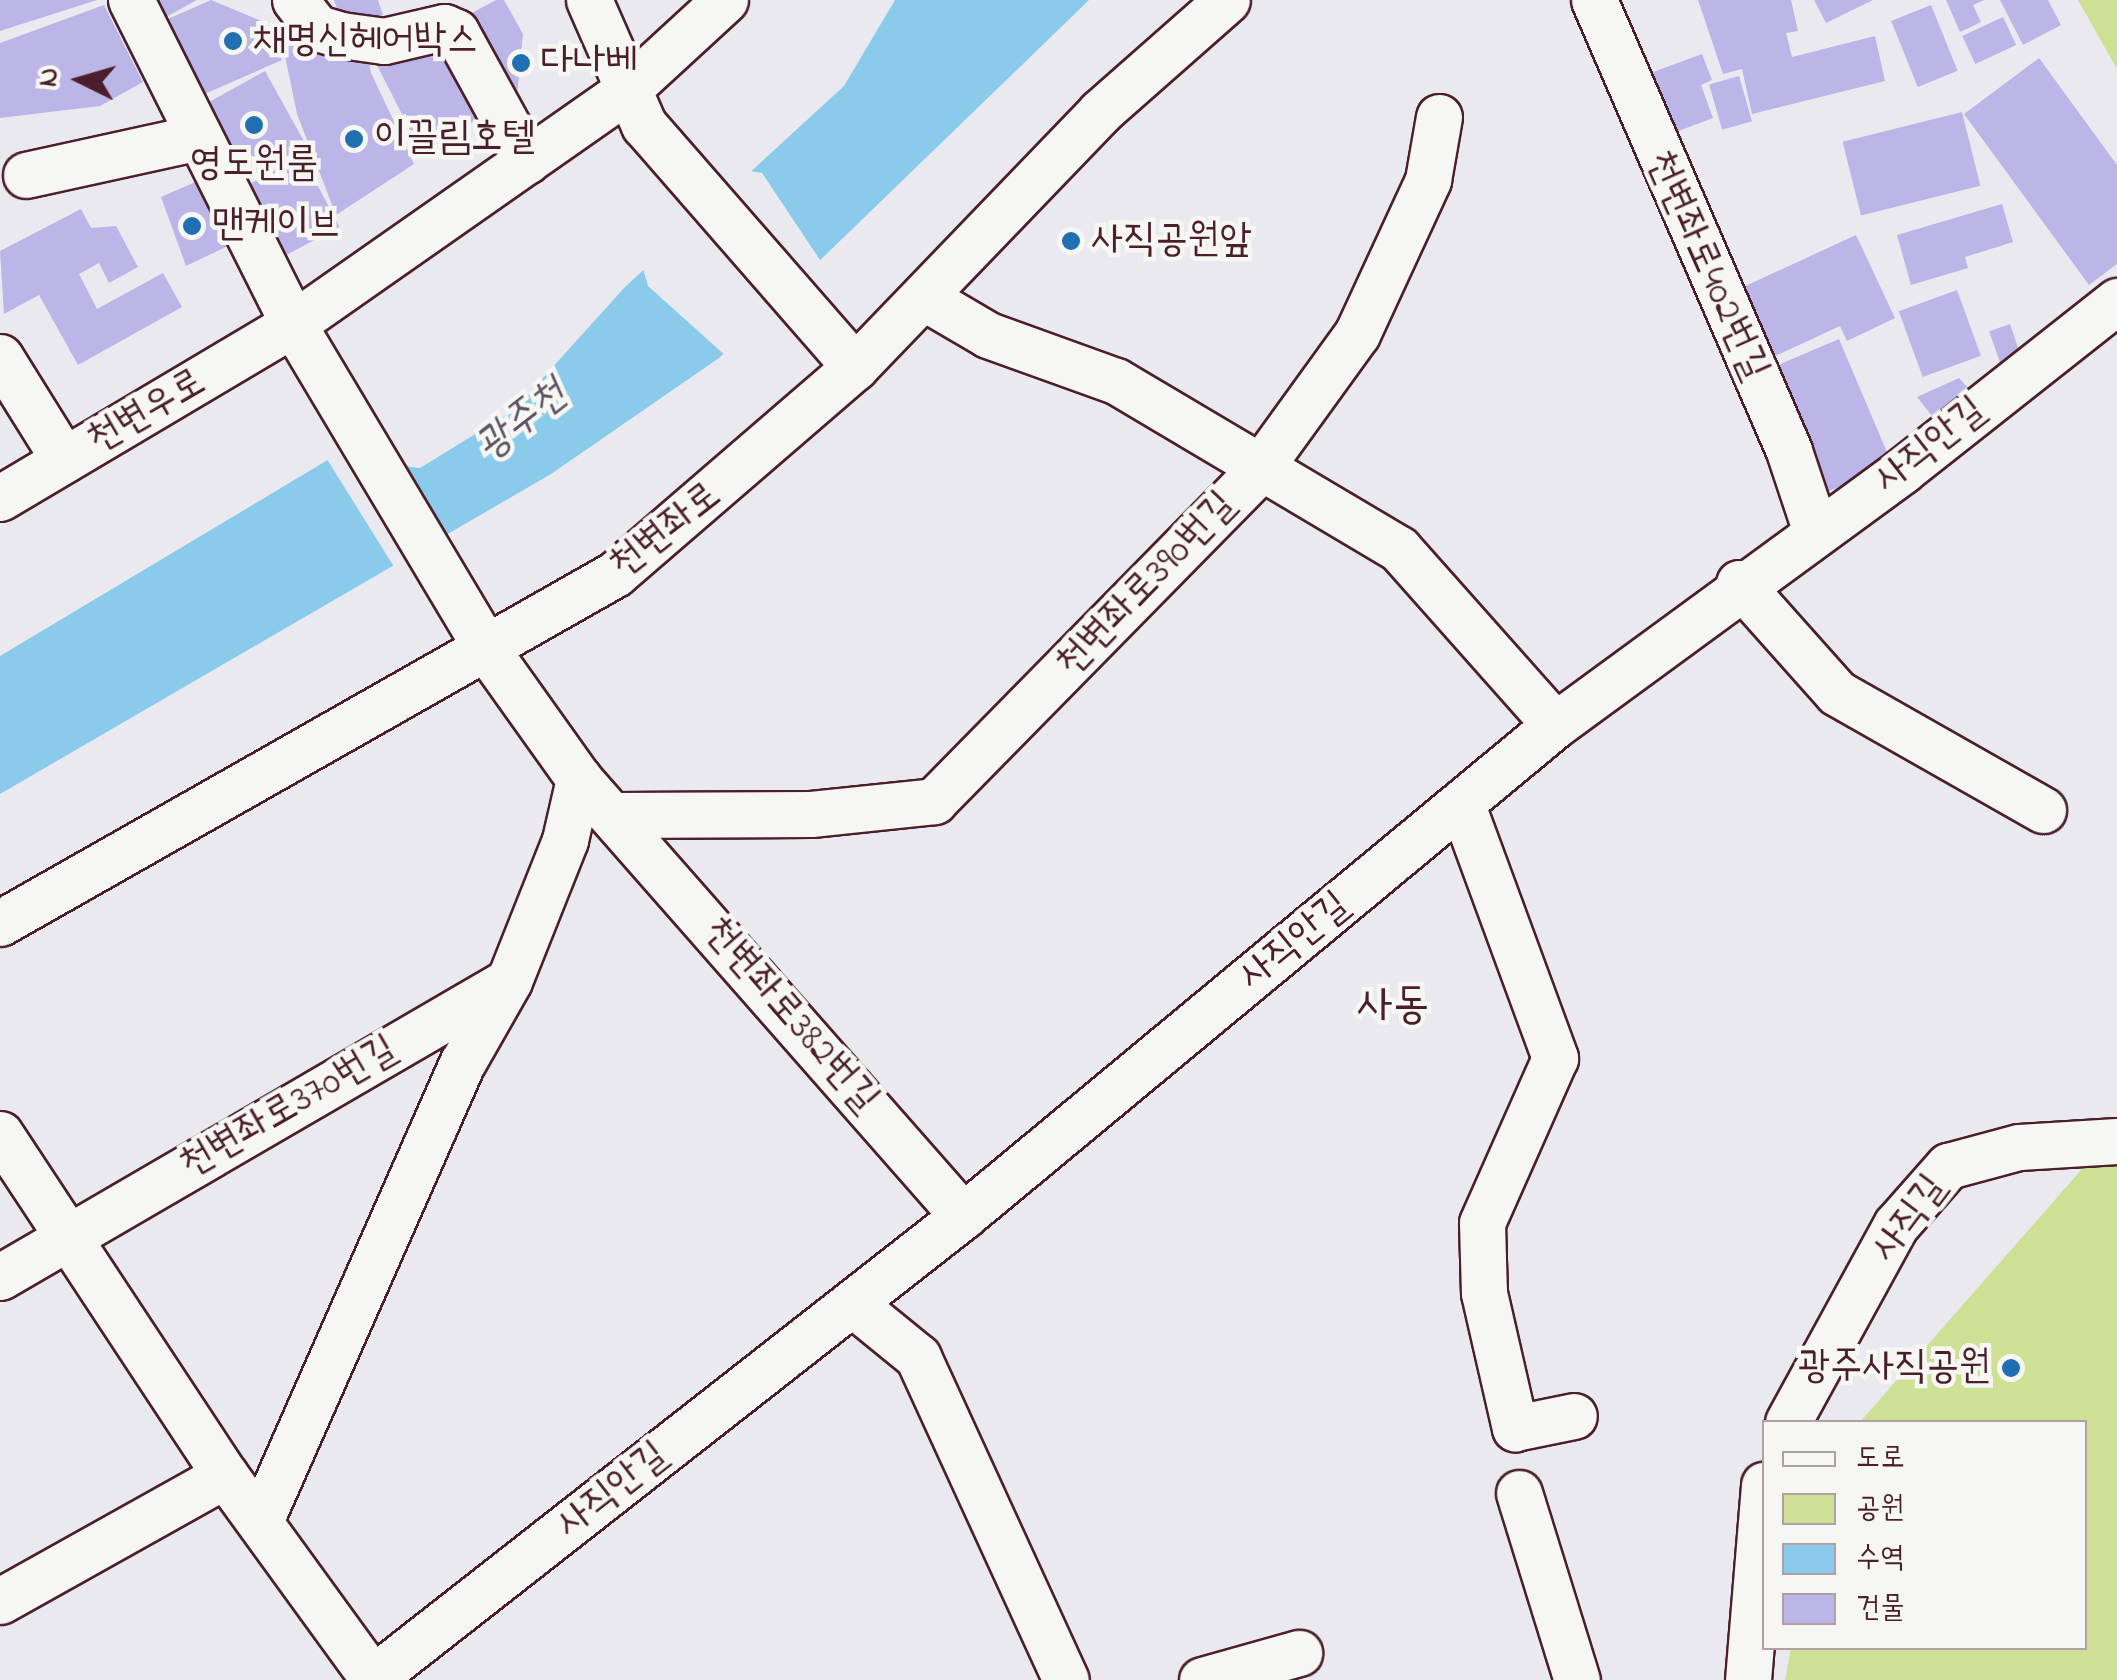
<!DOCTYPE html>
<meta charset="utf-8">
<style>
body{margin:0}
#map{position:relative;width:2117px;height:1680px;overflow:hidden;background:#eae9f0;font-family:"Indie Flower","Poor Story",sans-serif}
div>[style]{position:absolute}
.green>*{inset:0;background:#cde094}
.water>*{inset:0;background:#8acbeb}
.pier>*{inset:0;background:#eae9f0}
.building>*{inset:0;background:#bcb5e7;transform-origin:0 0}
.roads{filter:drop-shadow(2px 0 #4a1f2b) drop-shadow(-2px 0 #4a1f2b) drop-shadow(0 2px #4a1f2b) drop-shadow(0 -2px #4a1f2b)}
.minor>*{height:45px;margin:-22.5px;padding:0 22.5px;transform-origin:22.5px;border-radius:22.5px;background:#f6f6f2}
.dots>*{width:28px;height:28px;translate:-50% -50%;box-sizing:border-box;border:5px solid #f6f6f2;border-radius:50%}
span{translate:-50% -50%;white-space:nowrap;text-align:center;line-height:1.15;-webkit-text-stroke:9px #f6f6f2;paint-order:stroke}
.poi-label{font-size:40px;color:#4a1f2b}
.left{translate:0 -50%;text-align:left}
.right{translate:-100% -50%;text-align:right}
.street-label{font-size:40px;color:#4a1f2b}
.water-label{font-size:42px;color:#5d5365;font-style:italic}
.quarter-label{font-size:45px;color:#4a1f2b}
.legend{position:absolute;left:1762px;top:1420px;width:325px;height:230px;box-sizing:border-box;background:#f6f6f2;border:2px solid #b1a0a2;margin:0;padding:12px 18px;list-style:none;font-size:30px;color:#4a1f2b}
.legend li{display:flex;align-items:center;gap:20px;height:50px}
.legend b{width:50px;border:2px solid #b1a0a2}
.north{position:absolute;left:30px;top:30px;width:100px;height:100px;-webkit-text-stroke:8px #f6f6f2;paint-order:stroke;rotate:275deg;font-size:28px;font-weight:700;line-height:40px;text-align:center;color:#4a1f2b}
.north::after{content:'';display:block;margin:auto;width:35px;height:45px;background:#4a1f2b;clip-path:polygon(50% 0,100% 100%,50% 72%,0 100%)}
</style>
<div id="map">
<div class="green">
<div style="clip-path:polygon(2078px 0,2117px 0,2117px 69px)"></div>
<div style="clip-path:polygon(2117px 1129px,2117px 1680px,1785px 1680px,1791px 1648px,2084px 1648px,2084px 1422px,1860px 1422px)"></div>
</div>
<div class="water">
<div style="clip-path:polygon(895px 0,1089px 0,719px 358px,551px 474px,0 794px,0 656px,331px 458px,420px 468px,513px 411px,625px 287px,844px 86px)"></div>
</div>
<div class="pier">
<div style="clip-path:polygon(745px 170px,762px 173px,822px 263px,727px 357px,648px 286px,642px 265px)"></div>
<div style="clip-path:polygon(352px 453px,433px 548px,396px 570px,325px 456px)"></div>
</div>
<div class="building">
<div style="clip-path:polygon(0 0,97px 0,0 31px)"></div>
<div style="clip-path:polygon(143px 0,197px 0,155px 23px)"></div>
<div style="clip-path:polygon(211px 0,266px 23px,282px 60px,200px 96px,168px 19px)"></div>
<div style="clip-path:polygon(334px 0,378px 0,383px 15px,344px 29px)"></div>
<div style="clip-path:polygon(496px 0,504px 0,523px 34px,517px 95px,502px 103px,457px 21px)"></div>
<div style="clip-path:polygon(1698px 0,1791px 0,1798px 31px,1786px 33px,1792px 57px,1875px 36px,1885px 81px,1752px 114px,1742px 69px,1723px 74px)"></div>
<div style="clip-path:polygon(1814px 0,1873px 0,1826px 23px)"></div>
<div style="clip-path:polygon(1946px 0,1984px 0,1973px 5px,1981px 22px,1960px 32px)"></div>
<div style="clip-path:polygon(2000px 0,2048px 0,2061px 25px,2023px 45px)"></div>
<div style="clip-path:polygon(104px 5px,143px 82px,100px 106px,0 118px,0 43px)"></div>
<div style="left:1931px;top:5px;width:71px;height:43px;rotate:68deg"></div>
<div style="left:2003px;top:17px;width:31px;height:45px;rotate:65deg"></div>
<div style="left:446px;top:31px;width:93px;height:77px;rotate:63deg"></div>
<div style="clip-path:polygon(365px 43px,371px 73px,414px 164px,336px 215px,297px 114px,283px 46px)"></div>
<div style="clip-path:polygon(1702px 54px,1712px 80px,1701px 85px,1713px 118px,1657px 139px,1634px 79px)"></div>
<div style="clip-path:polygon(2039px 58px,2117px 165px,2117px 264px,2089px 285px,1964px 114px)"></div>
<div style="left:265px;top:71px;width:85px;height:72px;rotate:61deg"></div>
<div style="left:1739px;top:76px;width:47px;height:31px;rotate:74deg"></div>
<div style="left:1962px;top:112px;width:76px;height:123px;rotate:76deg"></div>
<div style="left:302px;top:156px;width:80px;height:68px;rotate:62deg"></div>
<div style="clip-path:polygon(200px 180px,230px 245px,186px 266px,161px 197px)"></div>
<div style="clip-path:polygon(2002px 204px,2013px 242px,1965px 257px,1968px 268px,1911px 285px,1897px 235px)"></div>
<div style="clip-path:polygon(81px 209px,91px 228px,116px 226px,138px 267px,109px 283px,99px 263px,79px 274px,97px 309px,163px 273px,182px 307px,78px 365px,39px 295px,4px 314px,0 251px)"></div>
<div style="clip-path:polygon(1856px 235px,1895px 318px,1847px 341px,1840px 326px,1760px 363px,1728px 294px)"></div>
<div style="left:1957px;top:290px;width:70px;height:62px;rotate:70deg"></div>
<div style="left:2010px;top:324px;width:34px;height:22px;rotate:71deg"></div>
<div style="left:1839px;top:339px;width:136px;height:76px;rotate:67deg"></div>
<div style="clip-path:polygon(1959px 378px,1971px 391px,1936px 421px,1917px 397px)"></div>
</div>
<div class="roads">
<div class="minor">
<div style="left:131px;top:0;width:362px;rotate:63.4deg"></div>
<div style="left:293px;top:324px;width:379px;rotate:59.2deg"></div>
<div style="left:487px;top:650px;width:158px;rotate:54.5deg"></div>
<div style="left:579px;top:779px;width:582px;rotate:48.69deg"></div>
<div style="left:295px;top:0;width:36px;rotate:52deg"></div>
<div style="left:317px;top:28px;width:25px;rotate:16deg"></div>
<div style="left:341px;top:35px;width:43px;rotate:7.9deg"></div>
<div style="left:384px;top:41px;width:62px;rotate:-13.1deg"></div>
<div style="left:444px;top:27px;width:13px;rotate:23deg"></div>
<div style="left:456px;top:32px;width:147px;rotate:61.2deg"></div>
<div style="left:589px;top:0;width:137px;rotate:66.3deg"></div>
<div style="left:644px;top:125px;width:321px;rotate:48.9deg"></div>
<div style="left:1594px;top:0;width:491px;rotate:66.6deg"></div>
<div style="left:1789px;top:451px;width:85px;rotate:71.6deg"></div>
<div style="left:26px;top:175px;width:177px;rotate:-12.4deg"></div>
<div style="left:925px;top:298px;width:73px;rotate:30.4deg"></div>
<div style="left:988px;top:335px;width:136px;rotate:19.8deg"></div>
<div style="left:1116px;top:381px;width:329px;rotate:30.7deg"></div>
<div style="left:1399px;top:549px;width:235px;rotate:48.4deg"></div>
<div style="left:0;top:357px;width:121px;rotate:58.1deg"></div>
<div style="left:0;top:498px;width:341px;rotate:-30.7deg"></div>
<div style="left:293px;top:324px;width:408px;rotate:-35deg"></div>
<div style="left:627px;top:90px;width:133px;rotate:-42.6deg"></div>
<div style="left:1739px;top:583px;width:147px;rotate:48.3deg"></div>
<div style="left:1837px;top:693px;width:237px;rotate:29.6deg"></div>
<div style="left:1462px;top:805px;width:270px;rotate:69.8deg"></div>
<div style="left:1555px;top:1058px;width:180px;rotate:113.9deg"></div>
<div style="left:1482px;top:1223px;width:70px;rotate:88.4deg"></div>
<div style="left:1484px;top:1293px;width:139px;rotate:77.1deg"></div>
<div style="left:1515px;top:1428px;width:60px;rotate:-11.5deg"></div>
<div style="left:617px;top:815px;width:194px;rotate:-0.3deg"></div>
<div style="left:811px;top:814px;width:124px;rotate:-6deg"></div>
<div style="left:934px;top:801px;width:461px;rotate:-45.5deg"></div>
<div style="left:1257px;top:472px;width:170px;rotate:-54.1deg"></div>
<div style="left:1357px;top:334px;width:170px;rotate:-65.2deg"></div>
<div style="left:1428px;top:180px;width:64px;rotate:-80.1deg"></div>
<div style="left:0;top:923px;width:707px;rotate:-29.57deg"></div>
<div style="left:615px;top:574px;width:317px;rotate:-40.8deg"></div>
<div style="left:855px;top:367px;width:354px;rotate:-46.1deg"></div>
<div style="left:1100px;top:112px;width:169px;rotate:-41.4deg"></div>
<div style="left:0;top:1134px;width:409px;rotate:56.6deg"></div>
<div style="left:225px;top:1475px;width:253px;rotate:54deg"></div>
<div style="left:0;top:1277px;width:587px;rotate:-30.19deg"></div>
<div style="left:853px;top:1304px;width:84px;rotate:39.2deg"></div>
<div style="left:918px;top:1357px;width:355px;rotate:65.4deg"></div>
<div style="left:1788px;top:1422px;width:225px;rotate:-61.3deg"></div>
<div style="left:1896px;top:1225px;width:79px;rotate:-48.6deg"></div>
<div style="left:1948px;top:1166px;width:73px;rotate:-15deg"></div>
<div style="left:2019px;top:1147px;width:98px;rotate:-3.5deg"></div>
<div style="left:1519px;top:1493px;width:196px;rotate:72.8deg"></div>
<div style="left:261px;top:1519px;width:500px;rotate:-66.2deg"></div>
<div style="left:463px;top:1062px;width:93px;rotate:-60.4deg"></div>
<div style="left:509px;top:981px;width:152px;rotate:-68.3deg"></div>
<div style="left:565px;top:840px;width:63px;rotate:-77.1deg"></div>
<div style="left:0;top:1601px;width:258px;rotate:-29.2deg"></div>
<div style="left:373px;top:1678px;width:749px;rotate:-38.06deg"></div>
<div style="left:963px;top:1216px;width:769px;rotate:-39.67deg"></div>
<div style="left:1555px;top:725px;width:431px;rotate:-36.2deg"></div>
<div style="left:1903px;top:470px;width:273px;rotate:-38.3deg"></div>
<div style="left:1202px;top:1680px;width:101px;rotate:-15.6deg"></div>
<div style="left:1748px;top:1680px;width:196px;rotate:-85.3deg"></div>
</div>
</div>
<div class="dots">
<div style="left:233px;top:41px;background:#1f6fb2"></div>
<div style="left:521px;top:63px;background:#1f6fb2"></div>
<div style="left:254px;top:125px;background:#1f6fb2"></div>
<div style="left:354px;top:139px;background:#1f6fb2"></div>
<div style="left:192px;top:226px;background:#1f6fb2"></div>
<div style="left:1071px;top:241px;background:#1f6fb2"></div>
<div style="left:2011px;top:1368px;background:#1f6fb2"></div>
</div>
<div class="poi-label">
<span class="left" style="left:253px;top:41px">채명신헤어박스</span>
<span class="left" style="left:541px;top:63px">다나베</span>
<span class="left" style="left:374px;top:139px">이끌림호텔</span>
<span style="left:254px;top:165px">영도원룸</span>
<span class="left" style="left:212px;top:226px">맨케이브</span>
<span class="left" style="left:1091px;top:241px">사직공원앞</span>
<span class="right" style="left:1991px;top:1368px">광주사직공원</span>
</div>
<div class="street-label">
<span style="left:1706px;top:266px;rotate:66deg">천변좌로402번길</span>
<span style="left:147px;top:412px;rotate:-30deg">천변우로</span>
<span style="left:1931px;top:446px;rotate:-38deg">사직안길</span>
<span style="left:666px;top:531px;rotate:-38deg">천변좌로</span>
<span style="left:1147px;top:585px;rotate:-46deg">천변좌로390번길</span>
<span style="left:1295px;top:942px;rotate:-39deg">사직안길</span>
<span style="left:790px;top:1016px;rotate:49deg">천변좌로382번길</span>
<span style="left:289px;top:1108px;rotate:-30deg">천변좌로370번길</span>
<span style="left:1910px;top:1219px;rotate:-53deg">사직길</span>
<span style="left:613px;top:1491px;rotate:-38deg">사직안길</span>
</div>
<div class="water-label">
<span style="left:522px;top:421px;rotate:-38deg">광주천</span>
</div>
<div class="quarter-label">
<span style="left:1393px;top:1007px">사동</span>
</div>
<ul class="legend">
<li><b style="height:12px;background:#f6f6f2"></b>도로</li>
<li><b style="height:28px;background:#cde094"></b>공원</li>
<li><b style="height:28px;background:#8acbeb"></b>수역</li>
<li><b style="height:28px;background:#bcb5e7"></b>건물</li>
</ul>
<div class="north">N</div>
</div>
